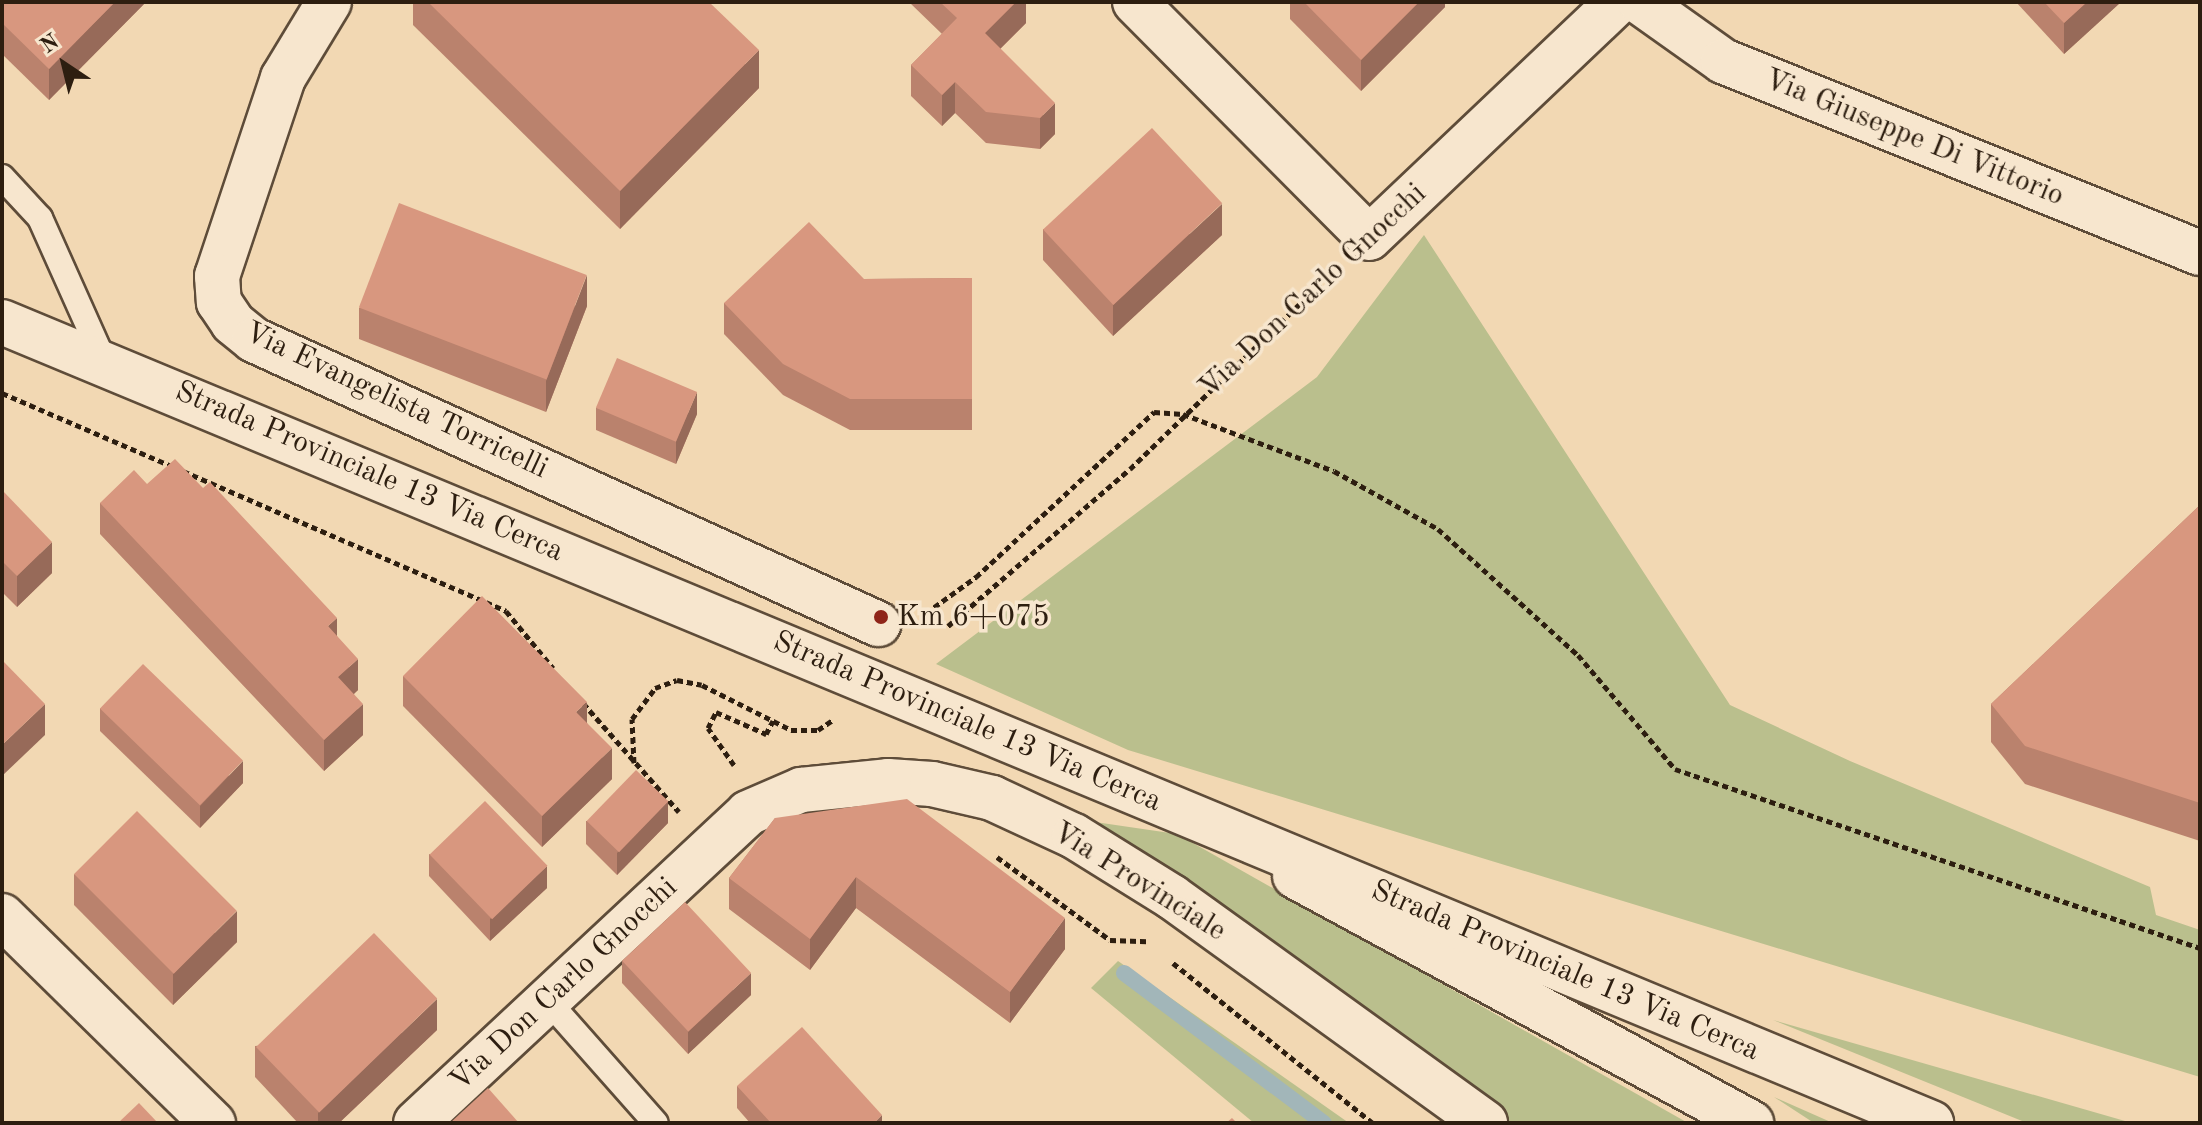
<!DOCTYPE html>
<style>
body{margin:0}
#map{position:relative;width:2202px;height:1125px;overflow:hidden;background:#f2d8b3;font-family:"Old Standard TT",serif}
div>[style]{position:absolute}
.green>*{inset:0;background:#babf8d}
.stream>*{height:16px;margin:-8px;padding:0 8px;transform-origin:8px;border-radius:8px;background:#a2b6b9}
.path>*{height:5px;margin-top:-2.5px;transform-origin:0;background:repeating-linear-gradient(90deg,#2d1e10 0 6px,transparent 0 10px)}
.roads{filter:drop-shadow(2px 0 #5e4c39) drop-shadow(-2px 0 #5e4c39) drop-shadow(0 2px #5e4c39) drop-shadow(0 -2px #5e4c39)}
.service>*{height:24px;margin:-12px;padding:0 12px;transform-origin:12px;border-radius:12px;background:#f7e6ce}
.minor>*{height:44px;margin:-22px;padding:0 22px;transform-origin:22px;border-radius:22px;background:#f7e6ce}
.tertiary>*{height:44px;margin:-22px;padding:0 22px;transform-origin:22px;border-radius:22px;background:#f7e6ce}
.wall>*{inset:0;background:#ba826d}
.shaded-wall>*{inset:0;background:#976a59}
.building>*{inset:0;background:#d8977f;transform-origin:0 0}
.dots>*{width:22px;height:22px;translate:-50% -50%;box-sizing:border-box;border:4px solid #f7e6ce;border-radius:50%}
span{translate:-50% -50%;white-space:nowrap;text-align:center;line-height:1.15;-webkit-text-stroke:7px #f7e6ce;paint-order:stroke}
.street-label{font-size:30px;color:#2d1e10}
.poi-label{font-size:30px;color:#2d1e10}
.left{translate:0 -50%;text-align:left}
.frame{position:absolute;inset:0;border:4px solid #2d1e10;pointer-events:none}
.north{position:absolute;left:24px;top:24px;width:80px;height:80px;-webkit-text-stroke:6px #f7e6ce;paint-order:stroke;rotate:325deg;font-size:22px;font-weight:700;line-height:32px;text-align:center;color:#2d1e10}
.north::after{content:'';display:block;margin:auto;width:28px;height:36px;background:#2d1e10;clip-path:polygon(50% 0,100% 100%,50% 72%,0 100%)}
</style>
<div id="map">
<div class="green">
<div style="clip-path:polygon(1424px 235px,1730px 705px,1850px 761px,2150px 887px,2156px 915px,2200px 930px,2200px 1077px,1128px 750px,936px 664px,1317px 377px)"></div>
<div style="clip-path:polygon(1095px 822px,1177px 834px,1688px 1123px,1501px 1123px)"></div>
<div style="clip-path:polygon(1118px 961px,1349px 1123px,1254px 1123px,1091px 988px)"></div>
<div style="clip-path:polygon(1773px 1020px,2132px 1123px,2027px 1123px)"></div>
<div style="clip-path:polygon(1774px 1097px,1833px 1123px,1814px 1123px)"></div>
</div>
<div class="stream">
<div style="left:1124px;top:973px;width:250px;rotate:36.9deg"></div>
</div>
<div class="path">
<div style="left:2px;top:393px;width:187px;rotate:23.3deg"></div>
<div style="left:183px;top:471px;width:352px;rotate:23.4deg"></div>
<div style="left:506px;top:611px;width:74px;rotate:50.5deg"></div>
<div style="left:926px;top:613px;width:62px;rotate:-35.8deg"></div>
<div style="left:976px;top:577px;width:243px;rotate:-42.8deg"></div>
<div style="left:1154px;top:412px;width:29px;rotate:4deg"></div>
<div style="left:1183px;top:414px;width:161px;rotate:20.7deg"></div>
<div style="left:1334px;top:471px;width:119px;rotate:29.1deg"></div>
<div style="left:1438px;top:529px;width:188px;rotate:42deg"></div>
<div style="left:1578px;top:655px;width:150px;rotate:49.6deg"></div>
<div style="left:1675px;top:769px;width:555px;rotate:18.83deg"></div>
<div style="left:948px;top:626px;width:240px;rotate:-40.8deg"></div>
<div style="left:1130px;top:469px;width:287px;rotate:-44.2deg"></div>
<div style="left:583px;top:703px;width:145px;rotate:48.6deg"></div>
<div style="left:634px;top:763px;width:44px;rotate:-92.6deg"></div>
<div style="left:632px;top:719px;width:39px;rotate:-53deg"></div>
<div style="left:655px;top:688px;width:23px;rotate:-20deg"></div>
<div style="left:677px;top:680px;width:25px;rotate:11deg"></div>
<div style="left:702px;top:685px;width:100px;rotate:26.8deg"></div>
<div style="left:791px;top:730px;width:27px"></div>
<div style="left:818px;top:730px;width:18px;rotate:-34deg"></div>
<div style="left:734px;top:765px;width:45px;rotate:-125.1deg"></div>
<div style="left:708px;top:728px;width:18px;rotate:-63deg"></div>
<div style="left:716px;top:712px;width:55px;rotate:23.7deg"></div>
<div style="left:766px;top:734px;width:15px;rotate:-62deg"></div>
<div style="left:997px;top:857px;width:140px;rotate:36.3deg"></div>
<div style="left:1110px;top:940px;width:37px;rotate:2deg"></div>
<div style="left:1173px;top:963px;width:256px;rotate:38.7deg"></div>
</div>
<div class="roads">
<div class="service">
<div style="left:2px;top:177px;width:56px;rotate:47.2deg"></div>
<div style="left:40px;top:218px;width:157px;rotate:65.9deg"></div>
<div style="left:547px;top:1000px;width:164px;rotate:48.5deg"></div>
</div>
<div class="minor">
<div style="left:329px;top:2px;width:89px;rotate:121.2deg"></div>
<div style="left:283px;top:78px;width:209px;rotate:108.4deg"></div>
<div style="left:217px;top:276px;width:26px;rotate:86deg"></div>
<div style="left:219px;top:302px;width:25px;rotate:56deg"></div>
<div style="left:233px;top:323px;width:27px;rotate:39deg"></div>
<div style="left:254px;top:340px;width:686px;rotate:24.47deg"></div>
<div style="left:1135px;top:2px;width:332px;rotate:45.2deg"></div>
<div style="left:1369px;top:238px;width:343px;rotate:-43.5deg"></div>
<div style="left:1640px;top:2px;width:102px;rotate:35.4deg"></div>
<div style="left:1723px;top:61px;width:514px;rotate:21.93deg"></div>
<div style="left:1295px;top:876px;width:519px;rotate:28.44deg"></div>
<div style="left:2px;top:916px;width:296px;rotate:44.5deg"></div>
<div style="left:416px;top:1123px;width:454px;rotate:-43deg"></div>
<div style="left:748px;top:813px;width:58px;rotate:-23.5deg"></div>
<div style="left:801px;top:790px;width:87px;rotate:-5.9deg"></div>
<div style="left:888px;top:781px;width:44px;rotate:3.9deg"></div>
<div style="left:932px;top:784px;width:62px;rotate:13.1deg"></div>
<div style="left:992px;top:798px;width:90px;rotate:24.9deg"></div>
<div style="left:1074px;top:836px;width:115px;rotate:31.9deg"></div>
<div style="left:1172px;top:897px;width:386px;rotate:35.8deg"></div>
</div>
<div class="tertiary">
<div style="left:2px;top:322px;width:2089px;rotate:22.55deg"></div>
</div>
</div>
<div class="wall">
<div style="clip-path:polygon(2px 2px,146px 2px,49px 100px,2px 54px)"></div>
<div style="clip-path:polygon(413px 2px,709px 2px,759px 88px,620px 229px,413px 25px)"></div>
<div style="clip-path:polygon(909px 2px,1026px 2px,1026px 23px,1000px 49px,1055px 134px,1040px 149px,986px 143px,955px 113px,942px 126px,911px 96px,911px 65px,942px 34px)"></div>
<div style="clip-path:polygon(1290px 2px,1445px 2px,1445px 7px,1361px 91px,1290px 19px)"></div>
<div style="clip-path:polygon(2016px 2px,2121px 2px,2064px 54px)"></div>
<div style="clip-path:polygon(1043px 229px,1222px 235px,1113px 336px,1043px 260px)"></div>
<div style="clip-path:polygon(972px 278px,972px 430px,850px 430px,783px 395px,724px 334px,724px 303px,864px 279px)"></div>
<div style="clip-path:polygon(587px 306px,546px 412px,359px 339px,359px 308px)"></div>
<div style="clip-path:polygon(596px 408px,697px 414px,676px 464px,596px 430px)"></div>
<div style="clip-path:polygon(147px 484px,203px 488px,337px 636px,358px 690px,354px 694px,363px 735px,324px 771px,100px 534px,100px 503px)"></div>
<div style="clip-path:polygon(2px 490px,52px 573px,17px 607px,2px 592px)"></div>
<div style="clip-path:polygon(2200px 505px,2200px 841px,2025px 784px,1991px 742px,1991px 704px)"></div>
<div style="clip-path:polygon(403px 676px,587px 723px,612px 779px,542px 847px,403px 706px)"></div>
<div style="clip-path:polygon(100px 708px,243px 783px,200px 828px,100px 731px)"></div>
<div style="clip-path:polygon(775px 818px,1065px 949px,1010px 1023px,856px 908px,810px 970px,729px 909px,729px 878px)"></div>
<div style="clip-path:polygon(586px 821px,668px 823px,617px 875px,586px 844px)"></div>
<div style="clip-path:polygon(429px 854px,547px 888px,490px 941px,429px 876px)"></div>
<div style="clip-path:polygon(74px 874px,237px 942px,173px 1005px,74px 905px)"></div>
<div style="clip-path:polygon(622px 961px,751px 995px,688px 1054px,622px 983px)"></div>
<div style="clip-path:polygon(437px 1030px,339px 1123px,298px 1123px,255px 1077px,255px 1046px)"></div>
<div style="clip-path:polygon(737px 1086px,882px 1123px,750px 1123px,737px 1108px)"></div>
</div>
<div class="shaded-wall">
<div style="clip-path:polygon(115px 2px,146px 2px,49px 100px,49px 69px)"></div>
<div style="clip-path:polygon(1016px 2px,1026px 2px,1026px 23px,985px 64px,985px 33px)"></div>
<div style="clip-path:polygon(1419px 2px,1445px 2px,1445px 7px,1361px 91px,1361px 60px)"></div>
<div style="clip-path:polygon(2087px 2px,2121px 2px,2064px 54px,2064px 23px)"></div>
<div style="clip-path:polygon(759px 50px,759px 88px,620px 229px,620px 191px)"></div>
<div style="clip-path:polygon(955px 82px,955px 113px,942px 126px,942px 95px)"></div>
<div style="clip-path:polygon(1055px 103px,1055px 134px,1040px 149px,1040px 118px)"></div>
<div style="clip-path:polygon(1222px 204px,1222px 235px,1113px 336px,1113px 305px)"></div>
<div style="clip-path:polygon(587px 275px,587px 306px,546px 412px,546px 381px)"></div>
<div style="clip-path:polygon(697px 392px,697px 414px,676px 464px,676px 441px)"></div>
<div style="clip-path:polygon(52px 542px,52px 573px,17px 607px,17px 576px)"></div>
<div style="clip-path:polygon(337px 618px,337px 649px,328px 626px)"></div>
<div style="clip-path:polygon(358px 659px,358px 690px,338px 708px,338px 677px)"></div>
<div style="clip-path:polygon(587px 702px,587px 733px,576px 712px)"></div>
<div style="clip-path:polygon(45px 704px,45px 735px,2px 776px,2px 745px)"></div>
<div style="clip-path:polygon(363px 704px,363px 735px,324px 771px,324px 740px)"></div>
<div style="clip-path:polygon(612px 748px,612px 779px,542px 847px,542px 816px)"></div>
<div style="clip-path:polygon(243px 761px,243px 783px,200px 828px,200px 806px)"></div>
<div style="clip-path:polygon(668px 801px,668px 823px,617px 875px,617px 853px)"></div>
<div style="clip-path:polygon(547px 866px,547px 888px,490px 941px,490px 919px)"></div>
<div style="clip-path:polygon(856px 877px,856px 908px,810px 970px,810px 939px)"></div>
<div style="clip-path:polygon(237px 911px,237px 942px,173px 1005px,173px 974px)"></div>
<div style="clip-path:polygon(1065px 918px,1065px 949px,1010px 1023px,1010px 992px)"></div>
<div style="clip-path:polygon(751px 973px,751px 995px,688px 1054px,688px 1032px)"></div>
<div style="clip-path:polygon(437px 999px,437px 1030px,339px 1123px,318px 1123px,318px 1113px)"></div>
<div style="clip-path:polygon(882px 1115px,882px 1123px,874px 1123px)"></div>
</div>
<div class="building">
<div style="clip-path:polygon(2px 2px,115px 2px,49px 69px,2px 23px)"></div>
<div style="clip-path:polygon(428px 2px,709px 2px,759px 50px,620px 191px)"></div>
<div style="clip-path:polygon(940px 2px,1016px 2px,985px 33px,1055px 103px,1040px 118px,986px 112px,955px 82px,942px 95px,911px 65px,957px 18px)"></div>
<div style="clip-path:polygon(1304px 2px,1419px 2px,1361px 60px)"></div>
<div style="clip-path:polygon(2044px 2px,2087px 2px,2064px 23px)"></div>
<div style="left:1152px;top:128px;width:103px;height:149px;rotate:47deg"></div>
<div style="left:399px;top:203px;width:201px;height:112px;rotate:21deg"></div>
<div style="clip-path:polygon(809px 222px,864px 279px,972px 278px,972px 399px,850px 399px,783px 364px,724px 303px)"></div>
<div style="left:617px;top:358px;width:87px;height:54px;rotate:23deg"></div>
<div style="clip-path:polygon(175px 459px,203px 488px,210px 482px,337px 618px,328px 626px,358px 659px,338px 677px,363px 704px,324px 740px,100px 503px,134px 470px,147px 484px)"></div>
<div style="clip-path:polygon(2px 490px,52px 542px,17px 576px,2px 561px)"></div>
<div style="clip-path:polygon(2200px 505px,2200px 803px,2025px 746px,1991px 704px)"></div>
<div style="clip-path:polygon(482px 596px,587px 702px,576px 712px,612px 748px,542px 816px,403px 676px)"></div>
<div style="clip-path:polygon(2px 660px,45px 704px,2px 745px)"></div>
<div style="left:143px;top:664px;width:139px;height:62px;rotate:44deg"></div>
<div style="left:636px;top:770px;width:45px;height:71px;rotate:44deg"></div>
<div style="clip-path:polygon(907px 799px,1065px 918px,1010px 992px,856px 877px,810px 939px,729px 878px,775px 818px)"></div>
<div style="left:485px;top:801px;width:90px;height:77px;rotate:46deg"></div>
<div style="left:137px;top:811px;width:141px;height:89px;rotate:45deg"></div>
<div style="left:685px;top:902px;width:97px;height:86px;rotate:47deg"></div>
<div style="left:374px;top:933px;width:91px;height:164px;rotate:46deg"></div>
<div style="clip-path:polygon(802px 1027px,882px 1115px,874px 1123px,771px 1123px,737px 1086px)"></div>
<div style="clip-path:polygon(488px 1088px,519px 1123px,450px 1123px)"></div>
<div style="clip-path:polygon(139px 1103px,158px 1123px,118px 1123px)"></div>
<div style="clip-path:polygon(1232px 1118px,1237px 1123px,1226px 1123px)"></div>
</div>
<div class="dots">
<div style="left:881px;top:617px;background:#8f2418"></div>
</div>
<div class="street-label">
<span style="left:1914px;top:138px;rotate:22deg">Via Giuseppe Di Vittorio</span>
<span style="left:1313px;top:291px;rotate:-43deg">Via Don Carlo Gnocchi</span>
<span style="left:396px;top:401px;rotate:25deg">Via Evangelista Torricelli</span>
<span style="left:369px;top:472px;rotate:23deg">Strada Provinciale 13 Via Cerca</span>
<span style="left:967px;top:722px;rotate:23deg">Strada Provinciale 13 Via Cerca</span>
<span style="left:1139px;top:882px;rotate:32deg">Via Provinciale</span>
<span style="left:1565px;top:971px;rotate:23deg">Strada Provinciale 13 Via Cerca</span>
<span style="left:564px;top:985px;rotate:-43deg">Via Don Carlo Gnocchi</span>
</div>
<div class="poi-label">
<span class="left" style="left:897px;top:617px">Km 6+075</span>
</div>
<div class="frame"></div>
<div class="north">N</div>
</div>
